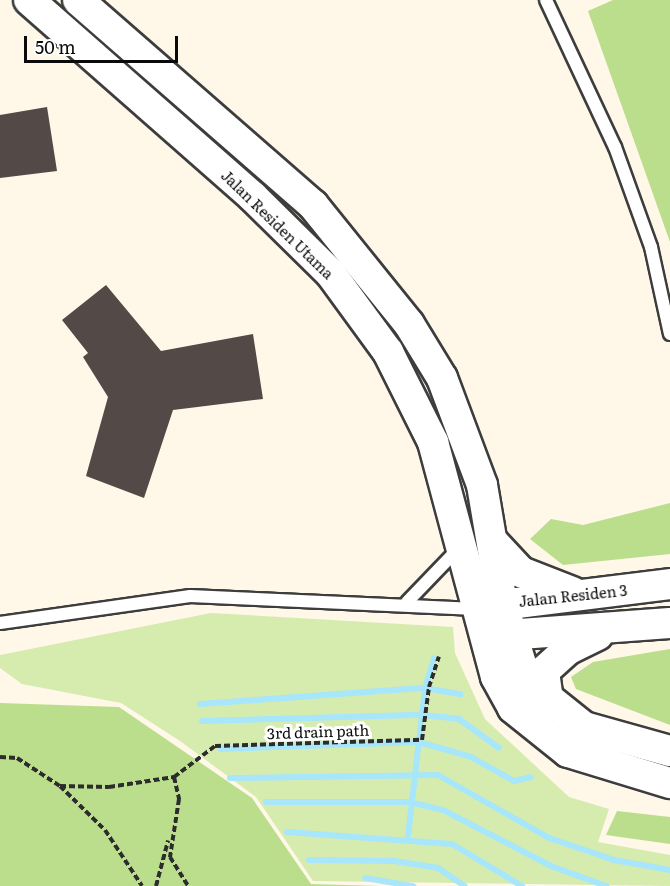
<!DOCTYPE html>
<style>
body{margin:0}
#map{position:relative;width:670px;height:886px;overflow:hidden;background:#fff7e7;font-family:Literata,serif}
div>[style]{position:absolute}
.green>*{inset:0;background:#d6ecae}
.forest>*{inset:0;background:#bbde8c}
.stream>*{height:6px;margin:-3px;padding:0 3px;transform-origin:3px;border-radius:3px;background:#a7e6fb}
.building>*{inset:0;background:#534946}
.path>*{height:4px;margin-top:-2px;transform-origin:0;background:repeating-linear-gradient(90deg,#2c2c2c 0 6px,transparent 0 9px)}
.roads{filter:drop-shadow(2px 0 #3d3d3d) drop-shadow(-2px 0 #3d3d3d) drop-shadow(0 2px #3d3d3d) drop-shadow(0 -2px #3d3d3d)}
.service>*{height:12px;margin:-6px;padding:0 6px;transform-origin:6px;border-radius:6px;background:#fff}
.tertiary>*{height:30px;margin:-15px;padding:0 15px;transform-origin:15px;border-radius:15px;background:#fff}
span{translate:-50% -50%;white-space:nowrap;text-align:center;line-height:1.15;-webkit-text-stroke:6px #fff;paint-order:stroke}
.street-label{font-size:15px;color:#0a0a0a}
.scale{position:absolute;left:24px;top:36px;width:154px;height:27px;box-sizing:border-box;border:3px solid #0a0a0a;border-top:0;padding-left:8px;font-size:18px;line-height:21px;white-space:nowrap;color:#0a0a0a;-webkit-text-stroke:4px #fff;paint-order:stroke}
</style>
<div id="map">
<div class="green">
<div style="clip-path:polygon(211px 613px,453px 627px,455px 653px,485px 719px,569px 797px,609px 809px,598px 842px,670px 855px,670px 886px,313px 881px,256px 797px,180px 741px,121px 703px,22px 684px,0 668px,0 655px)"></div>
</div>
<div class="forest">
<div style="clip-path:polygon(613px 0,670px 0,670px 242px,588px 11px)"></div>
<div style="clip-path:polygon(670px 503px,670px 554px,563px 565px,530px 539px,551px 519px,583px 525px)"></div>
<div style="clip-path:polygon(670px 649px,670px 725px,576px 689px,571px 677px,593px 662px)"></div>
<div style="clip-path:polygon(0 703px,119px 707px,252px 798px,311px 884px,380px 886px,0 886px)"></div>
<div style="clip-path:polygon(617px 811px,670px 817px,670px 844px,606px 835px)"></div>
</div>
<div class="stream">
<div style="left:200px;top:704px;width:226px;rotate:-4.1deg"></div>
<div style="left:425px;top:688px;width:36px;rotate:10deg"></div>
<div style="left:202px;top:721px;width:221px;rotate:-1.6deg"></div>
<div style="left:423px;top:715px;width:36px;rotate:6deg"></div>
<div style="left:459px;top:719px;width:49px;rotate:35.9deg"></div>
<div style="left:221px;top:749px;width:198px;rotate:-2deg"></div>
<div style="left:419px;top:742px;width:54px;rotate:16.1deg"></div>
<div style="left:471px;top:757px;width:49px;rotate:29.2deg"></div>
<div style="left:514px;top:781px;width:17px;rotate:-13deg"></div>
<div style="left:230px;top:778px;width:208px;rotate:-0.8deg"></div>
<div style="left:438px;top:775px;width:128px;rotate:29.6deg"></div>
<div style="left:549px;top:838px;width:69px;rotate:18.7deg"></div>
<div style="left:614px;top:860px;width:57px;rotate:10.1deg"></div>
<div style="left:266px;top:802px;width:144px"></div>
<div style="left:410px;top:802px;width:36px;rotate:14deg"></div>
<div style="left:445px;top:811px;width:119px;rotate:27.4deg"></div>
<div style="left:551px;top:866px;width:59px;rotate:20deg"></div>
<div style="left:287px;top:832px;width:165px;rotate:4.2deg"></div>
<div style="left:452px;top:844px;width:82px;rotate:31deg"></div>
<div style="left:408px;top:836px;width:149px;rotate:-83.4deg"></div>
<div style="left:425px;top:688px;width:31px;rotate:-73deg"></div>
<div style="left:309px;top:860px;width:85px;rotate:0.7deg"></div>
<div style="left:394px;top:861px;width:45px;rotate:9deg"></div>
<div style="left:438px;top:868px;width:32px;rotate:34deg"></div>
<div style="left:365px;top:878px;width:49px;rotate:9.5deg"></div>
</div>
<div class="building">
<div style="clip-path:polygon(47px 107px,57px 171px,0 178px,0 115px)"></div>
<div style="clip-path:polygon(106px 285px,161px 351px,253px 334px,263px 399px,173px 410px,144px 498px,86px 476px,108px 397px,83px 357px,88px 353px,62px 320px)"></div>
</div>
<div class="path">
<div style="left:0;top:757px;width:17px;rotate:3deg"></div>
<div style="left:17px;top:758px;width:51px;rotate:33.1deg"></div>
<div style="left:60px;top:786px;width:63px;rotate:44.4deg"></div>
<div style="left:105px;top:830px;width:67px;rotate:56.5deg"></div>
<div style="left:174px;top:777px;width:23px;rotate:77deg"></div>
<div style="left:179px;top:799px;width:59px;rotate:98.8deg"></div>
<div style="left:170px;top:857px;width:34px;rotate:58deg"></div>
<div style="left:60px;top:786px;width:49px;rotate:1.2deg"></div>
<div style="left:109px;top:787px;width:66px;rotate:-8.7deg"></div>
<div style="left:174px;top:777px;width:51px;rotate:-37.1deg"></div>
<div style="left:215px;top:746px;width:207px;rotate:-1.7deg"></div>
<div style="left:422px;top:740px;width:53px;rotate:-82.5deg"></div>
<div style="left:429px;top:687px;width:32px;rotate:-72deg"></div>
<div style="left:156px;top:886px;width:47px;rotate:-75.1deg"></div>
</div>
<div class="roads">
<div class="service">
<div style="left:546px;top:0;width:162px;rotate:64.9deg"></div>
<div style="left:615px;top:147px;width:106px;rotate:70.2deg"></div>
<div style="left:651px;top:247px;width:89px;rotate:77.7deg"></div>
<div style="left:407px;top:602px;width:74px;rotate:-46.1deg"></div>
<div style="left:0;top:623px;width:192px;rotate:-8.1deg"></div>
<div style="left:190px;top:596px;width:286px;rotate:2.6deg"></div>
</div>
<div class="tertiary">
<div style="left:29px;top:0;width:297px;rotate:41.3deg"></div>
<div style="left:252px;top:196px;width:111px;rotate:44.6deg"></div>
<div style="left:331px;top:274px;width:97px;rotate:53.8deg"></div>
<div style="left:388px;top:352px;width:101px;rotate:63.4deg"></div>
<div style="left:433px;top:442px;width:243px;rotate:75deg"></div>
<div style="left:496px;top:677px;width:35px;rotate:61deg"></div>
<div style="left:513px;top:708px;width:70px;rotate:38.7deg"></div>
<div style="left:568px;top:752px;width:107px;rotate:16.9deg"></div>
<div style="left:78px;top:0;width:312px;rotate:41.1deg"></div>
<div style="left:313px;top:205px;width:153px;rotate:51.1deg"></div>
<div style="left:409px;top:324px;width:63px;rotate:58.6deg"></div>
<div style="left:442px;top:378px;width:114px;rotate:69.5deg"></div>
<div style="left:482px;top:485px;width:120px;rotate:80.4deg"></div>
<div style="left:502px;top:603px;width:67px;rotate:72.6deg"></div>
<div style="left:522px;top:667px;width:23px;rotate:59deg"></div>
<div style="left:534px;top:687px;width:64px;rotate:38.7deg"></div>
<div style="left:584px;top:727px;width:89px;rotate:15.6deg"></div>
<div style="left:493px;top:542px;width:41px;rotate:47deg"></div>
<div style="left:521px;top:572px;width:55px;rotate:21.4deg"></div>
<div style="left:485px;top:607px;width:186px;rotate:-7.1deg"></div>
<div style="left:493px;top:636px;width:177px;rotate:-4.2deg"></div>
<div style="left:548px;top:700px;width:29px;rotate:-98deg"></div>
<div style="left:544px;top:671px;width:31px;rotate:-42deg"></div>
<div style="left:567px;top:650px;width:34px;rotate:-26deg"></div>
</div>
</div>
<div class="street-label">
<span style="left:278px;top:224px;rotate:44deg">Jalan Residen Utama</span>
<span style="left:573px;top:595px;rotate:-6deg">Jalan Residen 3</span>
<span style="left:318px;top:731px;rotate:-2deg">3rd drain path</span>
</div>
<div class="scale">50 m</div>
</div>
